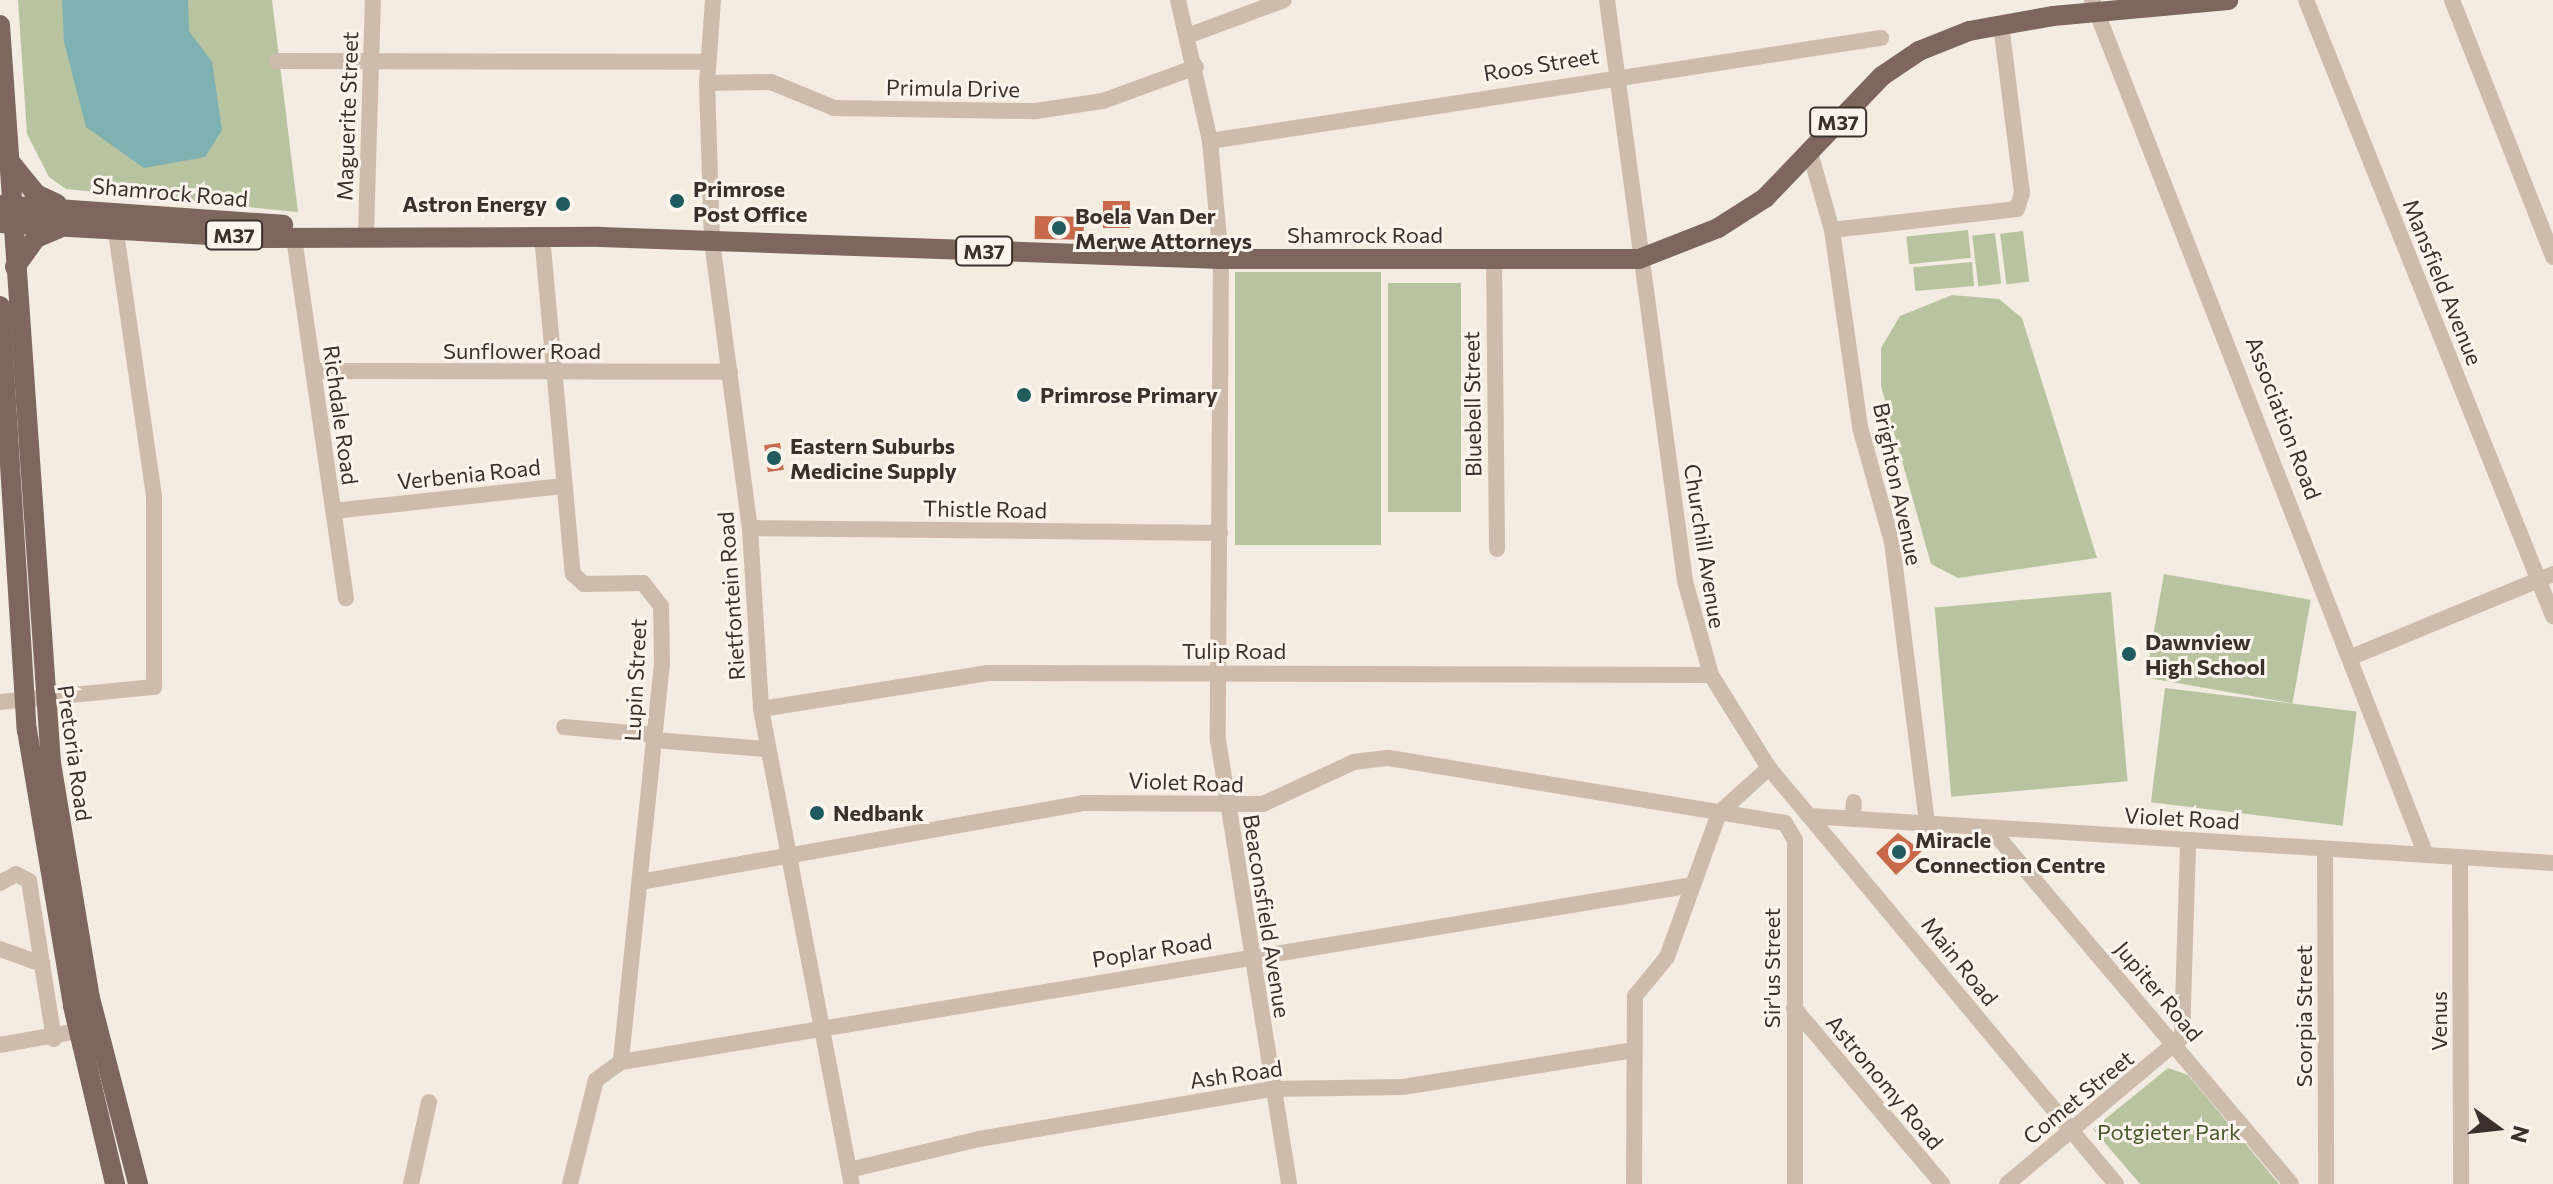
<!DOCTYPE html>
<style>
body{margin:0}
#map{position:relative;width:2553px;height:1184px;overflow:hidden;background:#f4ebe1;font-family:Commissioner,sans-serif}
div>[style]{position:absolute}
.green>*{inset:0;background:#b8c4a0;transform-origin:0 0}
.water>*{inset:0;background:#7fb0b2}
.building>*{inset:0;background:#c8694b;transform-origin:0 0}
.minor>*{height:16px;margin:-8px;padding:0 8px;transform-origin:8px;border-radius:8px;background:#cdbbac}
.major>*{height:20px;margin:-10px;padding:0 10px;transform-origin:10px;border-radius:10px;background:#7d675c}
.dots>*{width:22px;height:22px;translate:-50% -50%;box-sizing:border-box;border:4px solid #fbf5ee;border-radius:50%}
span{translate:-50% -50%;white-space:nowrap;text-align:center;line-height:1.15;-webkit-text-stroke:6px #fbf5ee;paint-order:stroke}
.shield-label span{padding:2px 6px;background:#fbf5ee;border:2px solid;border-radius:6px;-webkit-text-stroke-width:0}
.shield-label{font-size:20px;color:#3b302b;font-weight:700}
.street-label{font-size:22px;color:#3b302b}
.poi-label{font-size:22px;color:#3b302b;font-weight:700}
.left{translate:0 -50%;text-align:left}
.right{translate:-100% -50%;text-align:right}
.park-label{font-size:22px;color:#4a5a2e}
.north{position:absolute;left:2457px;top:1088px;width:80px;height:80px;-webkit-text-stroke:6px #fbf5ee;paint-order:stroke;rotate:105deg;font-size:22px;font-weight:700;line-height:32px;text-align:center;color:#3b302b}
.north::after{content:'';display:block;margin:auto;width:28px;height:36px;background:#3b302b;clip-path:polygon(50% 0,100% 100%,50% 72%,0 100%)}
</style>
<div id="map">
<div class="green">
<div style="clip-path:polygon(18px 0,272px 0,298px 212px,66px 189px,49px 177px,27px 134px)"></div>
<div style="left:1968px;top:230px;width:28px;height:62px;rotate:84deg"></div>
<div style="left:2023px;top:231px;width:51px;height:23px;rotate:83deg"></div>
<div style="left:1995px;top:233px;width:51px;height:23px;rotate:83deg"></div>
<div style="left:1972px;top:262px;width:24px;height:59px;rotate:85deg"></div>
<div style="left:1381px;top:272px;width:273px;height:146px;rotate:90deg"></div>
<div style="left:1388px;top:283px;width:73px;height:229px"></div>
<div style="clip-path:polygon(1952px 295px,1999px 299px,2022px 318px,2097px 558px,1958px 578px,1931px 564px,1881px 386px,1881px 348px,1900px 316px)"></div>
<div style="left:2164px;top:574px;width:149px;height:105px;rotate:10deg"></div>
<div style="left:2111px;top:592px;width:190px;height:177px;rotate:85deg"></div>
<div style="left:2165px;top:688px;width:193px;height:115px;rotate:7deg"></div>
<div style="clip-path:polygon(2168px 1068px,2188px 1075px,2279px 1184px,2140px 1184px,2093px 1129px)"></div>
</div>
<div class="water">
<div style="clip-path:polygon(62px 0,188px 0,189px 31px,212px 62px,222px 130px,205px 157px,144px 168px,86px 127px,64px 42px)"></div>
</div>
<div class="building">
<div style="left:1103px;top:201px;width:27px;height:27px"></div>
<div style="left:1035px;top:216px;width:49px;height:23px;rotate:1deg"></div>
<div style="left:780px;top:443px;width:27px;height:16px;rotate:82deg"></div>
<div style="clip-path:polygon(1898px 833px,1922px 851px,1896px 875px,1876px 853px)"></div>
</div>
<div class="minor">
<div style="left:713px;top:0;width:83px;rotate:94.1deg"></div>
<div style="left:707px;top:83px;width:158px;rotate:88.2deg"></div>
<div style="left:712px;top:241px;width:290px;rotate:82.5deg"></div>
<div style="left:750px;top:528px;width:181px;rotate:86.5deg"></div>
<div style="left:761px;top:709px;width:484px;rotate:79.2deg"></div>
<div style="left:1178px;top:0;width:145px;rotate:77.2deg"></div>
<div style="left:1210px;top:141px;width:119px;rotate:84.7deg"></div>
<div style="left:1221px;top:259px;width:481px;rotate:90.4deg"></div>
<div style="left:1218px;top:740px;width:450px;rotate:80.9deg"></div>
<div style="left:1607px;top:0;width:586px;rotate:82.35deg"></div>
<div style="left:1685px;top:581px;width:98px;rotate:74.5deg"></div>
<div style="left:1711px;top:675px;width:110px;rotate:58.1deg"></div>
<div style="left:1769px;top:768px;width:542px;rotate:50.17deg"></div>
<div style="left:2092px;top:0;width:918px;rotate:68.66deg"></div>
<div style="left:2306px;top:0;width:664px;rotate:68.15deg"></div>
<div style="left:2452px;top:0;width:276px;rotate:68.5deg"></div>
<div style="left:1190px;top:35px;width:100px;rotate:-20.4deg"></div>
<div style="left:277px;top:61px;width:431px;rotate:0.1deg"></div>
<div style="left:707px;top:83px;width:64px;rotate:-0.9deg"></div>
<div style="left:771px;top:82px;width:68px;rotate:22.4deg"></div>
<div style="left:834px;top:108px;width:202px;rotate:0.9deg"></div>
<div style="left:1036px;top:111px;width:68px;rotate:-8.5deg"></div>
<div style="left:1103px;top:101px;width:99px;rotate:-20.1deg"></div>
<div style="left:1210px;top:141px;width:679px;rotate:-8.73deg"></div>
<div style="left:1811px;top:156px;width:77px;rotate:74.2deg"></div>
<div style="left:1832px;top:230px;width:199px;rotate:81.9deg"></div>
<div style="left:1860px;top:427px;width:119px;rotate:74.5deg"></div>
<div style="left:1892px;top:542px;width:284px;rotate:82.9deg"></div>
<div style="left:1832px;top:230px;width:186px;rotate:-6.5deg"></div>
<div style="left:2017px;top:209px;width:17px;rotate:-73deg"></div>
<div style="left:2022px;top:193px;width:169px;rotate:-97.1deg"></div>
<div style="left:366px;top:233px;width:233px;rotate:-88.3deg"></div>
<div style="left:542px;top:236px;width:339px;rotate:84.8deg"></div>
<div style="left:573px;top:574px;width:15px;rotate:42deg"></div>
<div style="left:584px;top:584px;width:59px;rotate:-1deg"></div>
<div style="left:643px;top:583px;width:29px;rotate:52deg"></div>
<div style="left:661px;top:606px;width:57px;rotate:89deg"></div>
<div style="left:662px;top:663px;width:401px;rotate:95.9deg"></div>
<div style="left:294px;top:238px;width:364px;rotate:81.8deg"></div>
<div style="left:1494px;top:259px;width:290px;rotate:89.4deg"></div>
<div style="left:313px;top:371px;width:417px;rotate:0.1deg"></div>
<div style="left:333px;top:511px;width:231px;rotate:-6.2deg"></div>
<div style="left:750px;top:528px;width:470px;rotate:0.6deg"></div>
<div style="left:2354px;top:656px;width:215px;rotate:-22.4deg"></div>
<div style="left:0;top:702px;width:155px;rotate:-5.6deg"></div>
<div style="left:154px;top:687px;width:191px;rotate:-90deg"></div>
<div style="left:154px;top:496px;width:280px;rotate:-98.2deg"></div>
<div style="left:761px;top:709px;width:230px;rotate:-9deg"></div>
<div style="left:988px;top:673px;width:723px;rotate:0.16deg"></div>
<div style="left:564px;top:727px;width:90px;rotate:5.1deg"></div>
<div style="left:654px;top:740px;width:113px;rotate:4.6deg"></div>
<div style="left:1809px;top:816px;width:745px;rotate:3.61deg"></div>
<div style="left:1853px;top:819px;width:17px;rotate:-87deg"></div>
<div style="left:1992px;top:830px;width:463px;rotate:49.8deg"></div>
<div style="left:2325px;top:849px;width:335px;rotate:89.8deg"></div>
<div style="left:2460px;top:857px;width:327px;rotate:89.8deg"></div>
<div style="left:640px;top:882px;width:450px;rotate:-10.1deg"></div>
<div style="left:1083px;top:803px;width:180px;rotate:0.3deg"></div>
<div style="left:1263px;top:804px;width:100px;rotate:-24.8deg"></div>
<div style="left:1354px;top:762px;width:35px;rotate:-7deg"></div>
<div style="left:1389px;top:758px;width:401px;rotate:9.3deg"></div>
<div style="left:1785px;top:823px;width:20px;rotate:60deg"></div>
<div style="left:1795px;top:840px;width:344px;rotate:90deg"></div>
<div style="left:0;top:883px;width:18px;rotate:-29deg"></div>
<div style="left:16px;top:874px;width:15px;rotate:28deg"></div>
<div style="left:29px;top:881px;width:84px;rotate:81.1deg"></div>
<div style="left:0;top:949px;width:45px;rotate:19.7deg"></div>
<div style="left:42px;top:964px;width:76px;rotate:80.9deg"></div>
<div style="left:1794px;top:1008px;width:230px;rotate:49.9deg"></div>
<div style="left:0;top:1045px;width:90px;rotate:-10.2deg"></div>
<div style="left:849px;top:1170px;width:134px;rotate:-13.4deg"></div>
<div style="left:979px;top:1139px;width:298px;rotate:-9.7deg"></div>
<div style="left:1273px;top:1089px;width:130px;rotate:-0.9deg"></div>
<div style="left:1403px;top:1087px;width:234px;rotate:-9.1deg"></div>
<div style="left:411px;top:1184px;width:84px;rotate:-77.6deg"></div>
<div style="left:570px;top:1184px;width:107px;rotate:-76deg"></div>
<div style="left:596px;top:1080px;width:31px;rotate:-36deg"></div>
<div style="left:621px;top:1062px;width:1086px;rotate:-9.38deg"></div>
<div style="left:1634px;top:1184px;width:188px;rotate:-89.7deg"></div>
<div style="left:1635px;top:996px;width:50px;rotate:-50.6deg"></div>
<div style="left:1667px;top:957px;width:153px;rotate:-70.1deg"></div>
<div style="left:1719px;top:813px;width:67px;rotate:-42deg"></div>
<div style="left:2007px;top:1184px;width:229px;rotate:-40deg"></div>
<div style="left:2182px;top:1037px;width:196px;rotate:-88.2deg"></div>
</div>
<div class="major">
<div style="left:0;top:25px;width:740px;rotate:86.05deg"></div>
<div style="left:51px;top:763px;width:238px;rotate:80.6deg"></div>
<div style="left:90px;top:998px;width:192px;rotate:75.5deg"></div>
<div style="left:11px;top:163px;width:40px;rotate:51deg"></div>
<div style="left:36px;top:194px;width:23px;rotate:25deg"></div>
<div style="left:0;top:205px;width:284px;rotate:4deg"></div>
<div style="left:0;top:223px;width:262px;rotate:3.3deg"></div>
<div style="left:262px;top:238px;width:338px;rotate:-0.2deg"></div>
<div style="left:600px;top:237px;width:621px;rotate:2.03deg"></div>
<div style="left:1221px;top:259px;width:418px"></div>
<div style="left:1639px;top:259px;width:85px;rotate:-21.4deg"></div>
<div style="left:1718px;top:228px;width:56px;rotate:-32.6deg"></div>
<div style="left:1765px;top:198px;width:169px;rotate:-46.2deg"></div>
<div style="left:1882px;top:76px;width:45px;rotate:-34deg"></div>
<div style="left:1919px;top:51px;width:54px;rotate:-21.8deg"></div>
<div style="left:1969px;top:31px;width:85px;rotate:-10.1deg"></div>
<div style="left:2053px;top:16px;width:176px;rotate:-5.2deg"></div>
<div style="left:15px;top:267px;width:36px;rotate:-54deg"></div>
<div style="left:36px;top:238px;width:25px;rotate:-23deg"></div>
<div style="left:0;top:306px;width:425px;rotate:86.4deg"></div>
<div style="left:27px;top:730px;width:280px;rotate:80.5deg"></div>
<div style="left:73px;top:1006px;width:183px;rotate:76.7deg"></div>
</div>
<div class="dots">
<div style="left:677px;top:201px;background:#1f5a5e"></div>
<div style="left:563px;top:204px;background:#1f5a5e"></div>
<div style="left:1059px;top:228px;background:#1f5a5e"></div>
<div style="left:1024px;top:395px;background:#1f5a5e"></div>
<div style="left:774px;top:458px;background:#1f5a5e"></div>
<div style="left:2129px;top:654px;background:#1f5a5e"></div>
<div style="left:817px;top:813px;background:#1f5a5e"></div>
<div style="left:1899px;top:852px;background:#1f5a5e"></div>
</div>
<div class="shield-label">
<span style="left:1838px;top:122px">M37</span>
<span style="left:234px;top:235px">M37</span>
<span style="left:984px;top:251px">M37</span>
</div>
<div class="street-label">
<span style="left:1541px;top:64px;rotate:-9deg">Roos Street</span>
<span style="left:953px;top:88px;rotate:1deg">Primula Drive</span>
<span style="left:347px;top:116px;rotate:-88deg">Maguerite Street</span>
<span style="left:170px;top:192px;rotate:5deg">Shamrock Road</span>
<span style="left:1365px;top:235px">Shamrock Road</span>
<span style="left:2443px;top:282px;rotate:68deg">Mansfield Avenue</span>
<span style="left:522px;top:351px">Sunflower Road</span>
<span style="left:1472px;top:404px;rotate:-91deg">Bluebell Street</span>
<span style="left:341px;top:415px;rotate:82deg">Richdale Road</span>
<span style="left:2284px;top:418px;rotate:69deg">Association Road</span>
<span style="left:469px;top:474px;rotate:-6deg">Verbenia Road</span>
<span style="left:1898px;top:484px;rotate:78deg">Brighton Avenue</span>
<span style="left:985px;top:509px;rotate:1deg">Thistle Road</span>
<span style="left:1705px;top:546px;rotate:81deg">Churchill Avenue</span>
<span style="left:731px;top:596px;rotate:-94deg">Rietfontein Road</span>
<span style="left:1234px;top:651px">Tulip Road</span>
<span style="left:635px;top:680px;rotate:-87deg">Lupin Street</span>
<span style="left:75px;top:753px;rotate:82deg">Pretoria Road</span>
<span style="left:1186px;top:782px;rotate:2deg">Violet Road</span>
<span style="left:2182px;top:818px;rotate:3deg">Violet Road</span>
<span style="left:1267px;top:916px;rotate:81deg">Beaconsfield Avenue</span>
<span style="left:1152px;top:950px;rotate:-9deg">Poplar Road</span>
<span style="left:1960px;top:961px;rotate:51deg">Main Road</span>
<span style="left:1772px;top:968px;rotate:-90deg">Sir'us Street</span>
<span style="left:2159px;top:991px;rotate:50deg">Jupiter Road</span>
<span style="left:2304px;top:1016px;rotate:-90deg">Scorpia Street</span>
<span style="left:2439px;top:1021px;rotate:-90deg">Venus</span>
<span style="left:1236px;top:1074px;rotate:-8deg">Ash Road</span>
<span style="left:1885px;top:1082px;rotate:50deg">Astronomy Road</span>
<span style="left:2078px;top:1097px;rotate:-39deg">Comet Street</span>
</div>
<div class="poi-label">
<span class="left" style="left:693px;top:201px">Primrose<br>Post Office</span>
<span class="right" style="left:547px;top:204px">Astron Energy</span>
<span class="left" style="left:1075px;top:228px">Boela Van Der<br>Merwe Attorneys</span>
<span class="left" style="left:1040px;top:395px">Primrose Primary</span>
<span class="left" style="left:790px;top:458px">Eastern Suburbs<br>Medicine Supply</span>
<span class="left" style="left:2145px;top:654px">Dawnview<br>High School</span>
<span class="left" style="left:833px;top:813px">Nedbank</span>
<span class="left" style="left:1915px;top:852px">Miracle<br>Connection Centre</span>
</div>
<div class="park-label">
<span style="left:2169px;top:1132px">Potgieter Park</span>
</div>
<div class="north">N</div>
</div>
